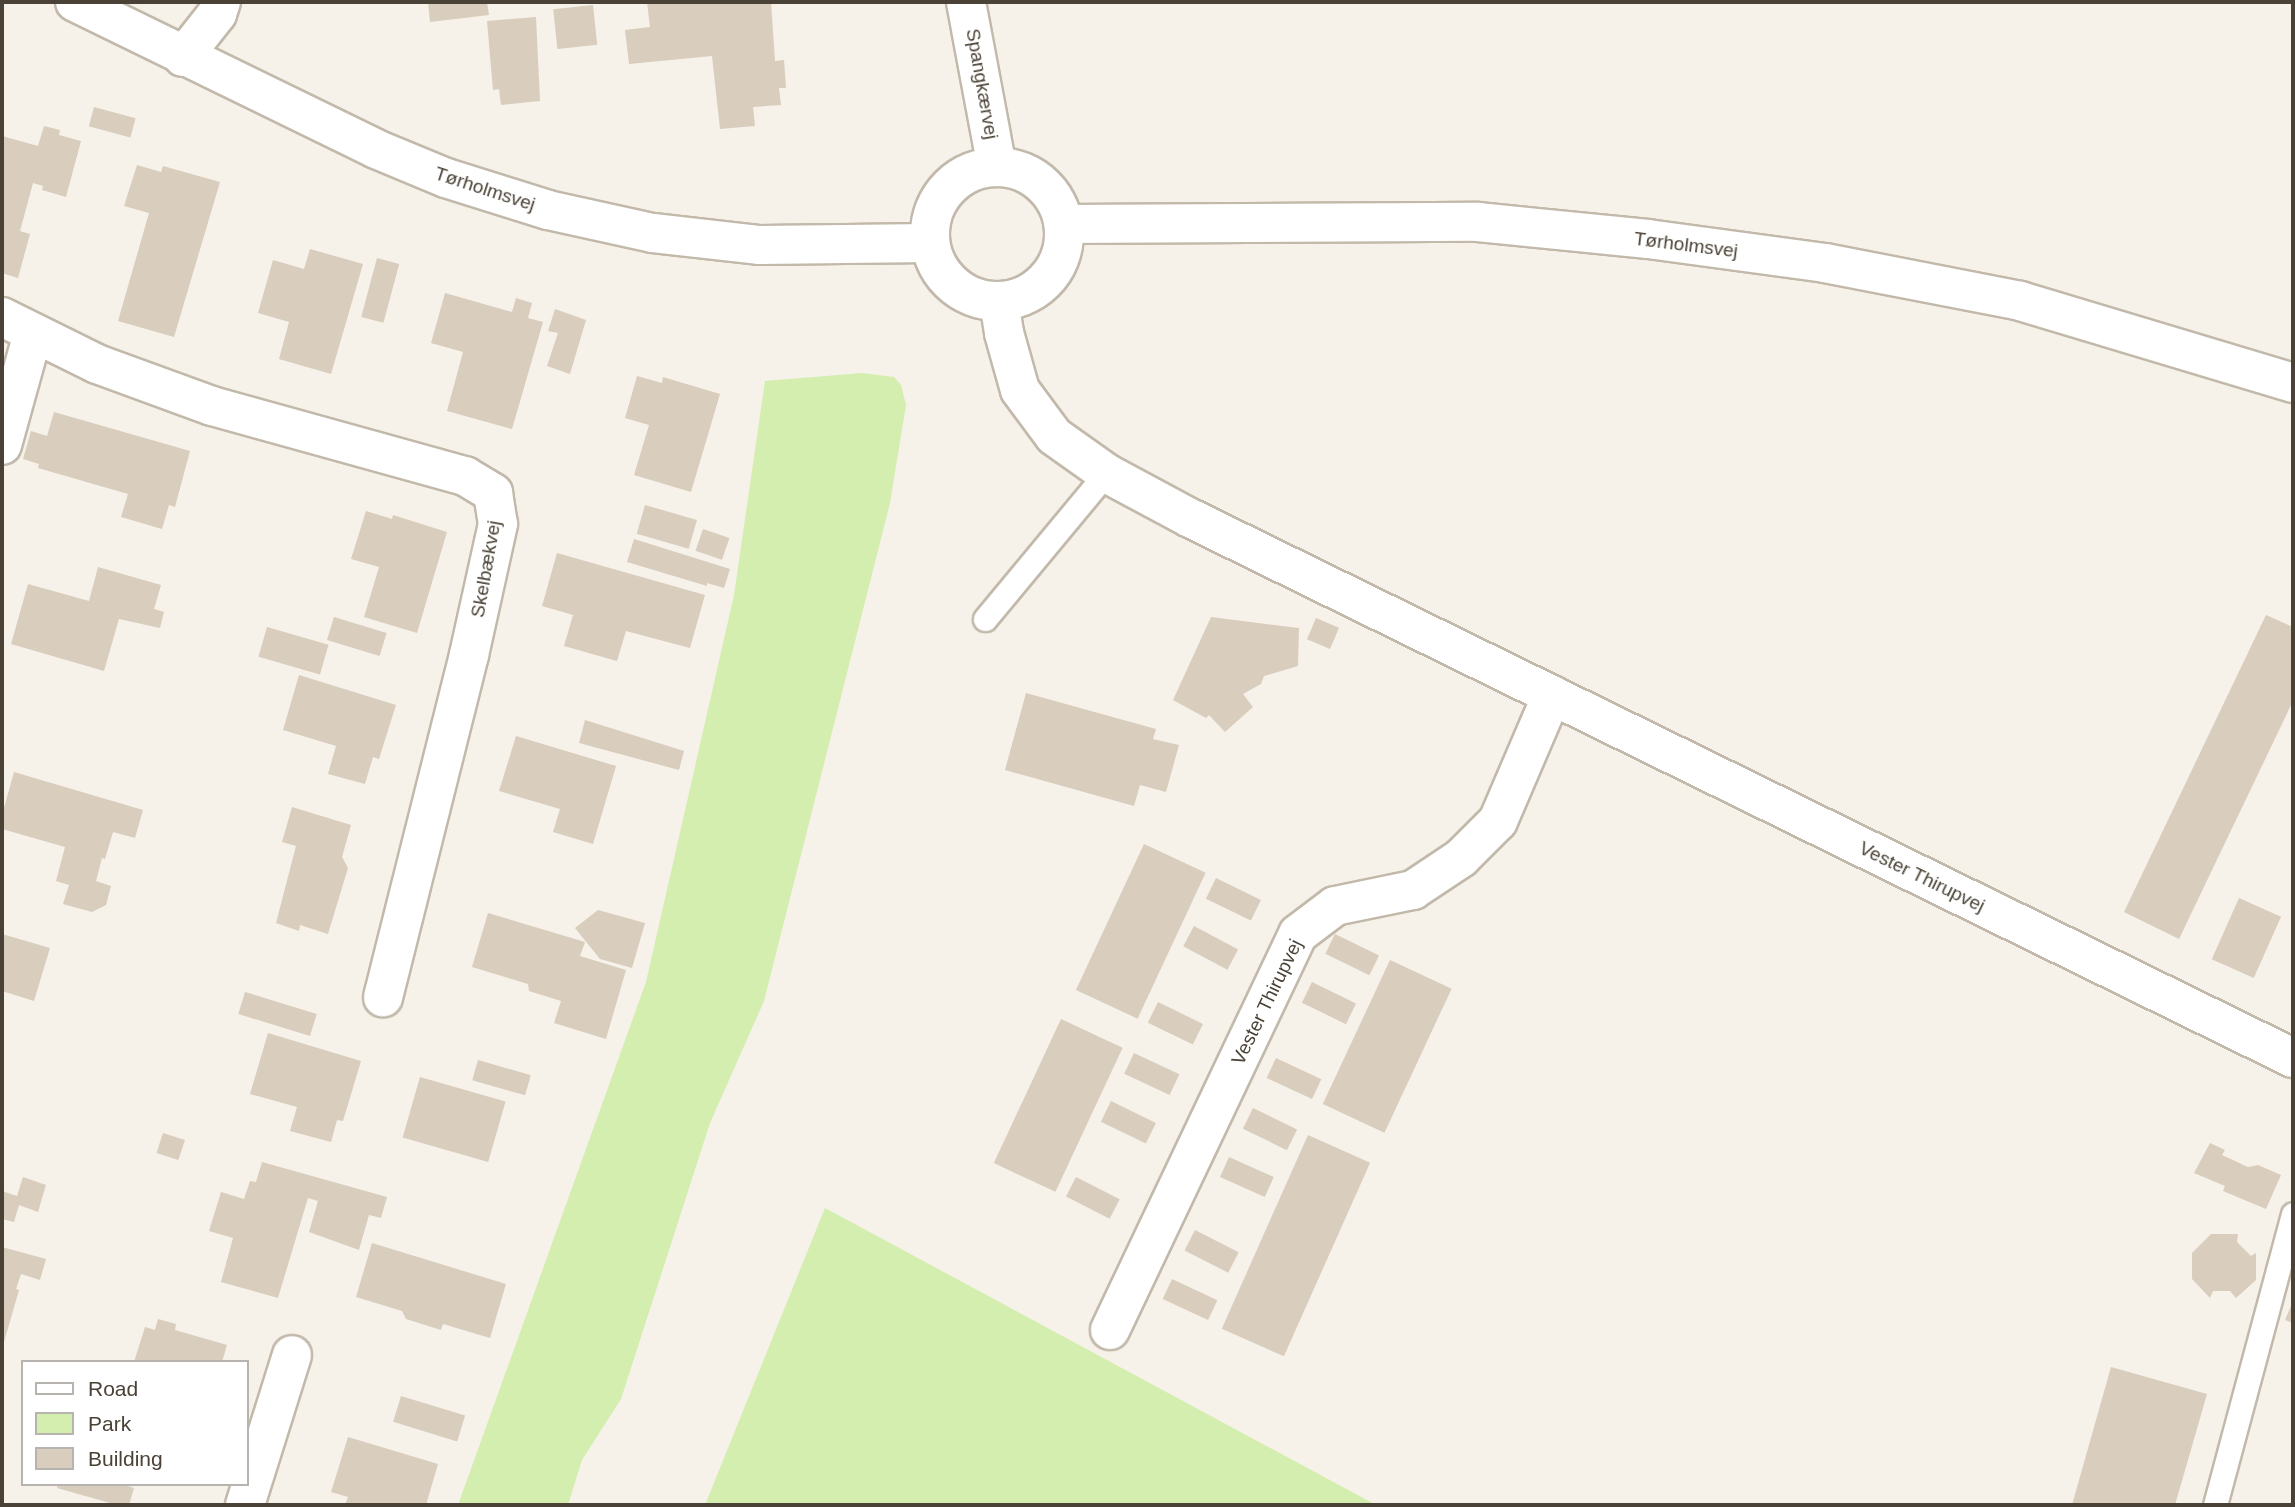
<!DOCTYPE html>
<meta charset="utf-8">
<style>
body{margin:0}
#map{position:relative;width:2295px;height:1507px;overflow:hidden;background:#f6f1e9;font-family:Helvetica,sans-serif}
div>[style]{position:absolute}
.green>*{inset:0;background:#d3eeae}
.building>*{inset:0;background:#d9cdbd;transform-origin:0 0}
.roads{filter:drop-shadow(2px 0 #c2b9aa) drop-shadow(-2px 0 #c2b9aa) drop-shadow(0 2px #c2b9aa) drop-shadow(0 -2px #c2b9aa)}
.service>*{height:23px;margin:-11.5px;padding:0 11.5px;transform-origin:11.5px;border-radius:11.5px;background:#fff}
.minor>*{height:38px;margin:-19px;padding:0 19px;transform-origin:19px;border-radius:19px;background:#fff}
.tertiary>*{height:38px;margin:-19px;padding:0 19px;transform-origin:19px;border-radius:19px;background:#fff}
.tertiary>.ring{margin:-19px;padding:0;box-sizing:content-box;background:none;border:38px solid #fff;border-radius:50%}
span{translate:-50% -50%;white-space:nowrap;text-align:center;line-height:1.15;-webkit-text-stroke:6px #fff;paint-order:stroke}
.street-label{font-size:19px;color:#4a4236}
.frame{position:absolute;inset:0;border:4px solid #4a4236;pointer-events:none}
.legend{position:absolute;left:21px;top:1360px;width:228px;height:126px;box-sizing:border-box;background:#fff;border:2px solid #b7b3af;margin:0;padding:9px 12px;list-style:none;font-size:21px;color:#4a4236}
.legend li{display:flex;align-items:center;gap:14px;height:35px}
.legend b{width:35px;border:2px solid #b7b3af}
</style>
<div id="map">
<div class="green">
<div style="clip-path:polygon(862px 373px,894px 377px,901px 385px,906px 405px,890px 503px,764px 1001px,710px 1123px,621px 1399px,582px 1460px,568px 1505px,458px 1505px,646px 982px,734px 595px,765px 381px)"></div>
<div style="clip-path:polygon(825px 1208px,1376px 1505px,705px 1505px)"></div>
</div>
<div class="building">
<div style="clip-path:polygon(428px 2px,487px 2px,489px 15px,430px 22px)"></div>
<div style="clip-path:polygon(647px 2px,771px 2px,775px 61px,784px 60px,786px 88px,779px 88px,781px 105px,753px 107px,755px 126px,720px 129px,712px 56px,629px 64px,625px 30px,650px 27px)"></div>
<div style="left:593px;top:5px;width:40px;height:40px;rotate:84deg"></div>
<div style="clip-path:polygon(536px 17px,540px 101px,501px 105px,499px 89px,493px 90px,487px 21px)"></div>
<div style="left:94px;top:107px;width:43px;height:20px;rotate:15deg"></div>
<div style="clip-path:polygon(44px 126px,60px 130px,59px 135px,81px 141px,66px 197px,42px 190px,43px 186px,33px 183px,20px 231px,30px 234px,18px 278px,2px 273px,2px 136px,38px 146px)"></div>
<div style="clip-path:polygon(137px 165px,161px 172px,163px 166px,220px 182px,174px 337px,118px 321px,149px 213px,124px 206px)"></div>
<div style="clip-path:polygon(310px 249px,363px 264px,331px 374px,279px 359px,289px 322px,258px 313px,273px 260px,304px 269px)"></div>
<div style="left:377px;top:258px;width:23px;height:61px;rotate:15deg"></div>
<div style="clip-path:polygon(445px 293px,512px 312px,516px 298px,532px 303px,528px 318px,543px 322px,512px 429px,447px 411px,463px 352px,431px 343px)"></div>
<div style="clip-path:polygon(555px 309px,586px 320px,570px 374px,547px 366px,558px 333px,548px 331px)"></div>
<div style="clip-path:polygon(637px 376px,662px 383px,663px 377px,720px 394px,691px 492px,634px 475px,649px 425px,625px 418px)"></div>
<div style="clip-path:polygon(54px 412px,190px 451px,175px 507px,169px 505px,162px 529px,121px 517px,128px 494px,38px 468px,39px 464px,23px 459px,31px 431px,47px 436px)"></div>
<div style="left:645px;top:505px;width:54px;height:30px;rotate:16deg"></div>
<div style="clip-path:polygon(366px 511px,392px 519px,393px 515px,447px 532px,417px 633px,364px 617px,379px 567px,351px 559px)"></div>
<div style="left:703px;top:529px;width:28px;height:23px;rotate:19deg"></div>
<div style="clip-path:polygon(634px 539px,730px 569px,724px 588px,707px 583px,707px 586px,627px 562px)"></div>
<div style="clip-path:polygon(557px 553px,705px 595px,690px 648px,626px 631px,617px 661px,564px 646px,573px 615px,542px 606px)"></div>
<div style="clip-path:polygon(98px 567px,161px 585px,154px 609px,164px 612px,160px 628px,119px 619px,104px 671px,11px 644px,28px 584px,89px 601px)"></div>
<div style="clip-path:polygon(2266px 615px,2293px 627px,2293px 701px,2179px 939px,2124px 912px)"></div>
<div style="left:334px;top:617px;width:55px;height:24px;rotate:17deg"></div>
<div style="clip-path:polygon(1211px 617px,1299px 628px,1298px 666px,1264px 676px,1261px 684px,1243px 694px,1253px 707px,1225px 732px,1209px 715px,1206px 718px,1173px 700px)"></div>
<div style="left:1316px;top:618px;width:25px;height:23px;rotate:23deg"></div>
<div style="left:267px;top:627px;width:64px;height:31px;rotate:16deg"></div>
<div style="clip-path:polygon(299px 675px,396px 705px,379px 759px,373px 757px,365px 784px,328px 774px,336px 746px,283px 730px)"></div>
<div style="clip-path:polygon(1026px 693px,1156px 729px,1153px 739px,1179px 745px,1166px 792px,1140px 785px,1134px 806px,1005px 770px)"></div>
<div style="clip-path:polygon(585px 720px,684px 751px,679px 770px,579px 743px)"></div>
<div style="clip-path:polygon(516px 736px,616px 766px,593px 844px,553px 832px,560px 809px,499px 791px)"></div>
<div style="clip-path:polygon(14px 772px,143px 810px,135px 838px,113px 832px,105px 859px,102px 858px,96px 881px,111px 886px,106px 905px,92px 912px,63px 904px,69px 885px,56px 881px,65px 847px,2px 829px,2px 815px)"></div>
<div style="clip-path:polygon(292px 807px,351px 825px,342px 857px,348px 868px,328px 934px,300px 925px,299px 931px,276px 923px,296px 846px,282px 842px)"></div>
<div style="left:1144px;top:844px;width:68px;height:161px;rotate:25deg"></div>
<div style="left:1216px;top:878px;width:50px;height:23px;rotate:26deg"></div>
<div style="left:2239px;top:898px;width:46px;height:67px;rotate:24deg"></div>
<div style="clip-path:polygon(598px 910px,645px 923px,632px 968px,600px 959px,575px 928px)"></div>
<div style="clip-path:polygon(488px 913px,585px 942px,580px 956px,626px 970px,606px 1039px,554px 1023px,561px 1001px,529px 991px,528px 984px,472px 967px)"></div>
<div style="left:1194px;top:926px;width:50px;height:23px;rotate:28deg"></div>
<div style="clip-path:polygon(2px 934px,50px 948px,34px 1001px,2px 991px)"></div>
<div style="left:1335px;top:934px;width:49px;height:22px;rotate:26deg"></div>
<div style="left:1390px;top:960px;width:68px;height:159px;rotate:25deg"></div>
<div style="left:1312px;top:982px;width:49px;height:23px;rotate:26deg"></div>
<div style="left:245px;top:992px;width:75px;height:23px;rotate:17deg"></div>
<div style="left:1158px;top:1002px;width:50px;height:23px;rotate:26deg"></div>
<div style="left:1061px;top:1019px;width:68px;height:159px;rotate:25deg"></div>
<div style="clip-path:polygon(268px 1033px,361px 1061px,343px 1121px,337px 1120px,331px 1142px,290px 1131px,297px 1107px,250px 1094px)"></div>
<div style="left:1134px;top:1053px;width:50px;height:23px;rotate:25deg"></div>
<div style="left:1276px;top:1058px;width:50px;height:22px;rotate:25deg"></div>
<div style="left:478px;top:1060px;width:55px;height:21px;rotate:16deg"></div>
<div style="left:420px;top:1077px;width:89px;height:63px;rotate:16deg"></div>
<div style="left:1111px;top:1101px;width:50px;height:23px;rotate:26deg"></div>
<div style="left:1253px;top:1108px;width:49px;height:23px;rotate:26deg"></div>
<div style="left:163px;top:1133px;width:23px;height:21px;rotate:18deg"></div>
<div style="left:1308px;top:1135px;width:68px;height:212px;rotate:24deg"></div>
<div style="clip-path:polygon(2210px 1143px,2225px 1150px,2222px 1155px,2248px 1167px,2258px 1165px,2281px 1175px,2266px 1209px,2223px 1191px,2225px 1186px,2194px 1173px)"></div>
<div style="left:1229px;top:1157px;width:49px;height:22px;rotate:24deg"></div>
<div style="clip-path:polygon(262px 1162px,387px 1197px,381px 1218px,369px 1215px,359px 1250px,309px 1232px,318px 1201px,308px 1198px,278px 1298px,221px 1282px,233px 1238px,209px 1231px,221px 1192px,244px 1199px,250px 1181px,256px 1182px)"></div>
<div style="clip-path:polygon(23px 1177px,46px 1185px,38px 1212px,19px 1205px,14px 1222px,2px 1219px,2px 1191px,17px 1196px)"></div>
<div style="left:1076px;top:1177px;width:49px;height:22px;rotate:27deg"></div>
<div style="left:1195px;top:1230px;width:49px;height:23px;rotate:27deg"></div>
<div style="clip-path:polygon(2211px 1234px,2238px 1234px,2237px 1242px,2251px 1256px,2256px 1253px,2256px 1280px,2236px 1298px,2230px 1291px,2213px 1291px,2210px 1298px,2192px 1279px,2192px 1253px)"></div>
<div style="clip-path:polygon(372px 1243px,506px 1284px,490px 1338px,443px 1324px,441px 1330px,406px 1319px,402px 1311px,356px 1297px)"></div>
<div style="clip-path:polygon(2px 1247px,46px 1259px,40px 1280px,21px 1274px,16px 1289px,19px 1290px,2px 1349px)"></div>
<div style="left:1172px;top:1279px;width:50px;height:22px;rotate:25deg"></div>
<div style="clip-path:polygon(2293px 1301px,2293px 1323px,2285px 1320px)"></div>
<div style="clip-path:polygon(158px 1319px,176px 1324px,175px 1330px,227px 1345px,222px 1362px,134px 1362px,145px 1327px,155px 1330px)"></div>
<div style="clip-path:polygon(2111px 1367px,2207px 1394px,2175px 1505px,2072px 1505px)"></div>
<div style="left:401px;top:1396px;width:67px;height:27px;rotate:17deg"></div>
<div style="clip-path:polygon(348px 1437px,438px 1464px,426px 1505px,345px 1505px,348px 1497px,331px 1492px)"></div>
<div style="clip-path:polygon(58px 1484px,122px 1484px,134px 1488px,129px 1505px,117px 1505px,57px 1488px)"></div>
</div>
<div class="roads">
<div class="service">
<div style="left:985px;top:619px;width:190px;rotate:-50.3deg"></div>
<div style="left:2215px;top:1505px;width:301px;rotate:-75deg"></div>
</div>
<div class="minor">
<div style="left:183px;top:57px;width:55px;rotate:-51.7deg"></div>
<div style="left:217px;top:14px;width:13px;rotate:-72deg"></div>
<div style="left:999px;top:301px;width:32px;rotate:81deg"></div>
<div style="left:1004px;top:333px;width:59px;rotate:74.3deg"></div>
<div style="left:1020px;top:390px;width:57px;rotate:53.5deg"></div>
<div style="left:1054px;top:436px;width:64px;rotate:35.4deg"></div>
<div style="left:1106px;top:473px;width:95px;rotate:28.2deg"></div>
<div style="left:1190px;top:518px;width:1228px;rotate:26.09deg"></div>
<div style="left:2px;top:317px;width:106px;rotate:26.3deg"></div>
<div style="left:97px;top:364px;width:122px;rotate:20.1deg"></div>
<div style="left:212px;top:406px;width:263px;rotate:15.5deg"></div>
<div style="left:465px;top:476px;width:33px;rotate:31deg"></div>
<div style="left:493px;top:493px;width:31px;rotate:81deg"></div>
<div style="left:498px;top:524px;width:134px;rotate:102.5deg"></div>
<div style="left:469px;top:655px;width:353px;rotate:104.1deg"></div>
<div style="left:2px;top:445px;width:116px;rotate:-74.5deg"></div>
<div style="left:1110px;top:1330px;width:438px;rotate:-64.6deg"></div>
<div style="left:1298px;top:934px;width:46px;rotate:-37.1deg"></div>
<div style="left:1335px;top:906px;width:80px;rotate:-11.6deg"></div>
<div style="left:1413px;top:890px;width:58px;rotate:-33.7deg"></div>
<div style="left:1461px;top:858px;width:52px;rotate:-45deg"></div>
<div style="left:1498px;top:821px;width:137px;rotate:-66.8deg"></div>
<div style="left:245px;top:1505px;width:157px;rotate:-72.6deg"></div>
</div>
<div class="tertiary">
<div style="left:75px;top:2px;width:335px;rotate:26deg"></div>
<div style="left:376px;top:149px;width:76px;rotate:22.5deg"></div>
<div style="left:446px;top:178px;width:107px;rotate:17.4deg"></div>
<div style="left:548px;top:210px;width:107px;rotate:12.4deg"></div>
<div style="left:653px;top:233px;width:108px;rotate:6.4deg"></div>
<div style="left:760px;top:245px;width:170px;rotate:-0.7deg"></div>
<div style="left:966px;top:2px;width:168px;rotate:79.4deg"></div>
<div class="ring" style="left:930px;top:167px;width:96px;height:96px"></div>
<div style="left:1064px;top:224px;width:414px;rotate:-0.3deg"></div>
<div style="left:1478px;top:222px;width:171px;rotate:5.7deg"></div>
<div style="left:1648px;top:239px;width:179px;rotate:7.7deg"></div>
<div style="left:1825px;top:263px;width:199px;rotate:11deg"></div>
<div style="left:2020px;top:301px;width:285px;rotate:16.7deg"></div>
</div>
</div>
<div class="street-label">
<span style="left:982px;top:84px;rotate:80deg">Spangkærvej</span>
<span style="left:485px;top:189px;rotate:18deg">Tørholmsvej</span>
<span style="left:1686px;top:245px;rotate:7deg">Tørholmsvej</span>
<span style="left:486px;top:569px;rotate:-80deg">Skelbækvej</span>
<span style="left:1922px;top:877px;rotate:26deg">Vester Thirupvej</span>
<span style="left:1267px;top:1002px;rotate:-64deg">Vester Thirupvej</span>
</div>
<div class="frame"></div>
<ul class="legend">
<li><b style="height:9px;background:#fff"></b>Road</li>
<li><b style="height:19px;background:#d3eeae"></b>Park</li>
<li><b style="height:19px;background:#d9cdbd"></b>Building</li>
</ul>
</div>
